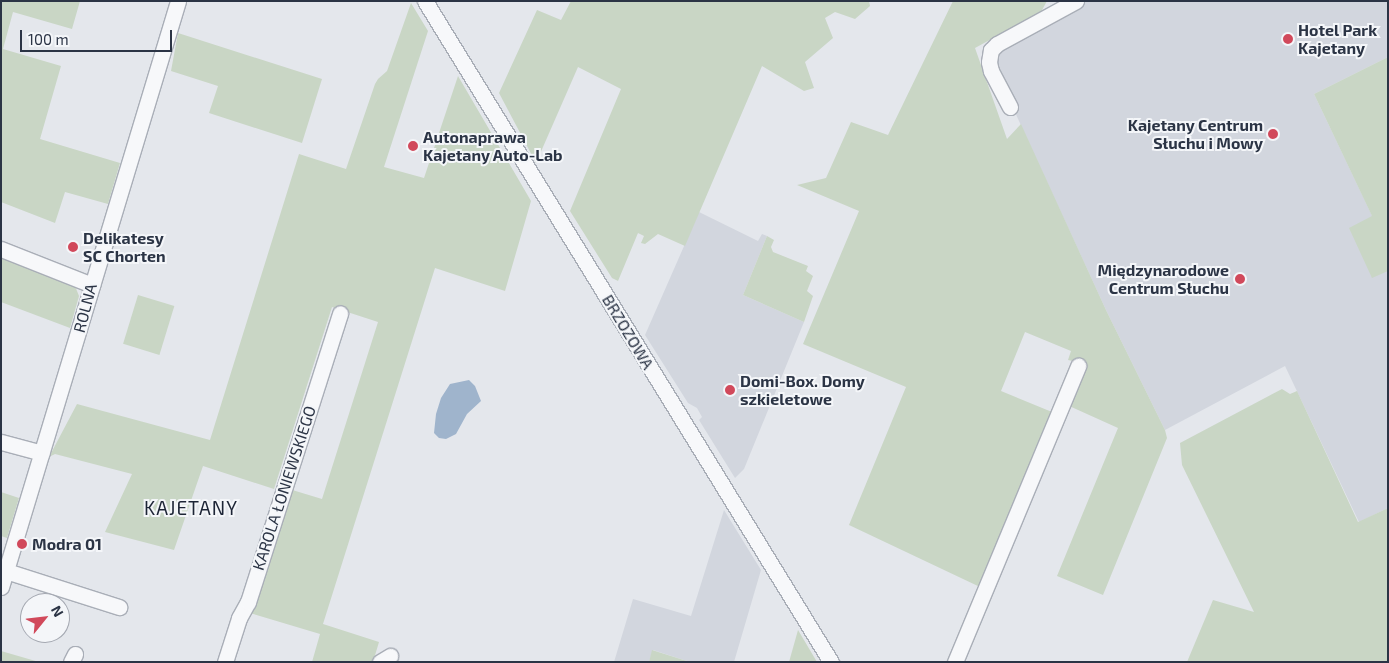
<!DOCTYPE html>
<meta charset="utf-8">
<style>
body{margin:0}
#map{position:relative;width:1389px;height:663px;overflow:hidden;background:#e4e7ec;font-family:"Exo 2",sans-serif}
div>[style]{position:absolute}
.built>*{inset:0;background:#d2d6de}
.green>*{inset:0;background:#c9d6c5;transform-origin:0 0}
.water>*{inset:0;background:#9fb4cc}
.roads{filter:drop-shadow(1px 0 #a9aeb7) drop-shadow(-1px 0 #a9aeb7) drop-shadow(0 1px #a9aeb7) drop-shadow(0 -1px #a9aeb7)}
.minor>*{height:15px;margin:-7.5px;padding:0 7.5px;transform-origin:7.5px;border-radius:7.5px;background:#f7f8fa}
.dots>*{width:14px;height:14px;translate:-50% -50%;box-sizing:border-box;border:2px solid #f4f6f9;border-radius:50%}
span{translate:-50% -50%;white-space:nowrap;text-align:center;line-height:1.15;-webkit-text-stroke:4px #f4f6f9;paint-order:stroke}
.poi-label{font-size:16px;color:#2b3445;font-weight:700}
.left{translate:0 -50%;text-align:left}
.right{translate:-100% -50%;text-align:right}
.street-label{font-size:16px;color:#2b3445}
.quarter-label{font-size:19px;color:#1d2536;letter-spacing:1px}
.frame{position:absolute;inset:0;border:2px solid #2b3445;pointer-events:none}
.north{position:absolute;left:20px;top:593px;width:50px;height:50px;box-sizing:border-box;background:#f4f6f9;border:1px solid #a4a8b1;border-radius:50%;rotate:61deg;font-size:14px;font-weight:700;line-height:20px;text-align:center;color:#2b3445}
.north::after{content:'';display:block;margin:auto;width:18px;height:22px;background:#d1495b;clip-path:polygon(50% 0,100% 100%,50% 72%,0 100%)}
.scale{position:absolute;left:20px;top:30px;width:152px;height:22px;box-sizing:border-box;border:2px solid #2b3445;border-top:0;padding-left:6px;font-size:15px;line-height:18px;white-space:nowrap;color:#2b3445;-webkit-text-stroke:4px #f4f6f9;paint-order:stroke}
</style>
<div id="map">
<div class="built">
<div style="clip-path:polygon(1079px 1px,1388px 1px,1388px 57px,1314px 94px,1388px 249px,1388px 508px,1359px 522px,1285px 366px,1165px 430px,1106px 310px,984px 45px)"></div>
<div style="clip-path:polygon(699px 212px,758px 241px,762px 234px,767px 236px,743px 295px,804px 322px,744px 469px,735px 478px,699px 420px,702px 417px,697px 408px,688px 403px,645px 335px)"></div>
<div style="clip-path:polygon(724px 510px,761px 570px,734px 662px,690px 662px,653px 650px,649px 662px,614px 662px,633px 599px,691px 616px)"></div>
</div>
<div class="green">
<div style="clip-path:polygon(1px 1px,80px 1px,72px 29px,13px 12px,3px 49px,61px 66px,40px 139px,120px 163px,108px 204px,65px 192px,55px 223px,1px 202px)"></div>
<div style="clip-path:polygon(571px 1px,869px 1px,870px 6px,855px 19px,835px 12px,825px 18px,833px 38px,805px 62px,814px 88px,804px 91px,762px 66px,685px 246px,658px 234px,645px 244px,641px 243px,644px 236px,638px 233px,618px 281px,612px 278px,570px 211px,621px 89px,578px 67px,536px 163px,499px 93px,537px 10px,561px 20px)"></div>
<div style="clip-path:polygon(953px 1px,1047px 1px,1041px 12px,975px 48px,1007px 139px,1021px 124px,1106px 310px,1165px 430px,1167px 438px,1103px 595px,1057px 576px,1118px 428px,1067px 405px,1082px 363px,1068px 360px,1071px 351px,1025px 332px,1001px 391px,1052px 412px,980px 587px,849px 525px,906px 387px,803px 344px,859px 211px,797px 185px,826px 178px,851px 122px,888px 135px)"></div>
<div style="clip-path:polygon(411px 3px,428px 31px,384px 167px,424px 178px,458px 76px,531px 201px,505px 291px,435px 268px,323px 624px,379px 642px,373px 662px,312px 662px,320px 634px,250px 613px,289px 489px,322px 499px,378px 322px,332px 307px,274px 489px,203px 466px,174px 550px,105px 532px,132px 474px,55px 454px,49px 457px,77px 404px,210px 440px,299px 154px,346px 169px,375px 84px,378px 79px,387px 71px)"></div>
<div style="clip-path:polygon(178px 33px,322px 79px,302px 143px,209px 113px,218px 86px,171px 71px)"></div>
<div style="clip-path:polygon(1388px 57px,1388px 271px,1372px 278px,1349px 228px,1372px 216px,1314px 94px)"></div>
<div style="clip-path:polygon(767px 236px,774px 240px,771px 247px,773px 252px,808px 266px,806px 271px,813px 276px,807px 291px,813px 296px,804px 322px,743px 295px)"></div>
<div style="clip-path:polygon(1px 257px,75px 286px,79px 296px,70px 328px,1px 302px)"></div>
<div style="left:138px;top:295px;width:38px;height:51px;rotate:17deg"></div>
<div style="clip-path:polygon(1282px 389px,1290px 394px,1297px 391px,1358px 522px,1388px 508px,1388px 662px,1187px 662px,1213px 600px,1254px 612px,1182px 465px,1180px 443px)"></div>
<div style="clip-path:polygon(1px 492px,19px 498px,7px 538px,1px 536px)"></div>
<div style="clip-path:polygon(798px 630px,817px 662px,789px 662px)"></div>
<div style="clip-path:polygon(652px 650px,690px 662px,649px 662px)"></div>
<div style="clip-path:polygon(1px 651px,39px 662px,1px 662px)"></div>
</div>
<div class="water">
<div style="clip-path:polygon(469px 380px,475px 386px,481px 401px,467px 414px,456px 434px,446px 439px,439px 438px,434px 433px,436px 414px,441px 398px,450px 384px)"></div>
</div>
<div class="roads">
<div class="minor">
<div style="left:425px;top:1px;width:776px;rotate:58.44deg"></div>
<div style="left:1010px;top:107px;width:41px;rotate:-117.8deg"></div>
<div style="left:991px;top:71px;width:9px;rotate:-103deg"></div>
<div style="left:989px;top:62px;width:12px;rotate:-81deg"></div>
<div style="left:991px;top:50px;width:8px;rotate:-45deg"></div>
<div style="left:997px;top:44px;width:90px;rotate:-28.6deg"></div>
<div style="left:1px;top:249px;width:98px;rotate:21.6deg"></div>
<div style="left:1px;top:442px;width:42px;rotate:15deg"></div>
<div style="left:6px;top:571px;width:119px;rotate:17.7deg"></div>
<div style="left:1px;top:587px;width:612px;rotate:-73.19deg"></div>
<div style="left:71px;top:662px;width:9px;rotate:-63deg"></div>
<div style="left:225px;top:662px;width:46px;rotate:-72.3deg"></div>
<div style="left:239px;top:618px;width:18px;rotate:-61deg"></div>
<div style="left:248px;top:602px;width:303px;rotate:-72.3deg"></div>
<div style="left:380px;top:662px;width:12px;rotate:-31deg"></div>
<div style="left:955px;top:662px;width:321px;rotate:-67.4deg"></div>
</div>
</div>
<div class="dots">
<div style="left:1288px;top:39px;background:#d1495b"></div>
<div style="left:1273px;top:134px;background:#d1495b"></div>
<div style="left:413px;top:146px;background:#d1495b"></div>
<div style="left:73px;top:247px;background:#d1495b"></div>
<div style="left:1240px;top:279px;background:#d1495b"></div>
<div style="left:730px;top:390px;background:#d1495b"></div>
<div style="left:22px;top:544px;background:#d1495b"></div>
</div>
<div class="poi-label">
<span class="left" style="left:1298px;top:39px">Hotel Park<br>Kajetany</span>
<span class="right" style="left:1263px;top:134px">Kajetany Centrum<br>Słuchu i Mowy</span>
<span class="left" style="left:423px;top:146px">Autonaprawa<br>Kajetany Auto-Lab</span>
<span class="left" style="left:83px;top:247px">Delikatesy<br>SC Chorten</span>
<span class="right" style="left:1229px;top:279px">Międzynarodowe<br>Centrum Słuchu</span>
<span class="left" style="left:740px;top:390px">Domi-Box. Domy<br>szkieletowe</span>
<span class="left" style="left:32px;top:544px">Modra 01</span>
</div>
<div class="street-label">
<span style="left:85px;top:308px;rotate:-75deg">ROLNA</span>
<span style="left:628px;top:332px;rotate:59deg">BRZOZOWA</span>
<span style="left:284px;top:488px;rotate:-72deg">KAROLA ŁONIEWSKIEGO</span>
</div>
<div class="quarter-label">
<span style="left:191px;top:508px">KAJETANY</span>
</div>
<div class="frame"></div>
<div class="north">N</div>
<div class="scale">100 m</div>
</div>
